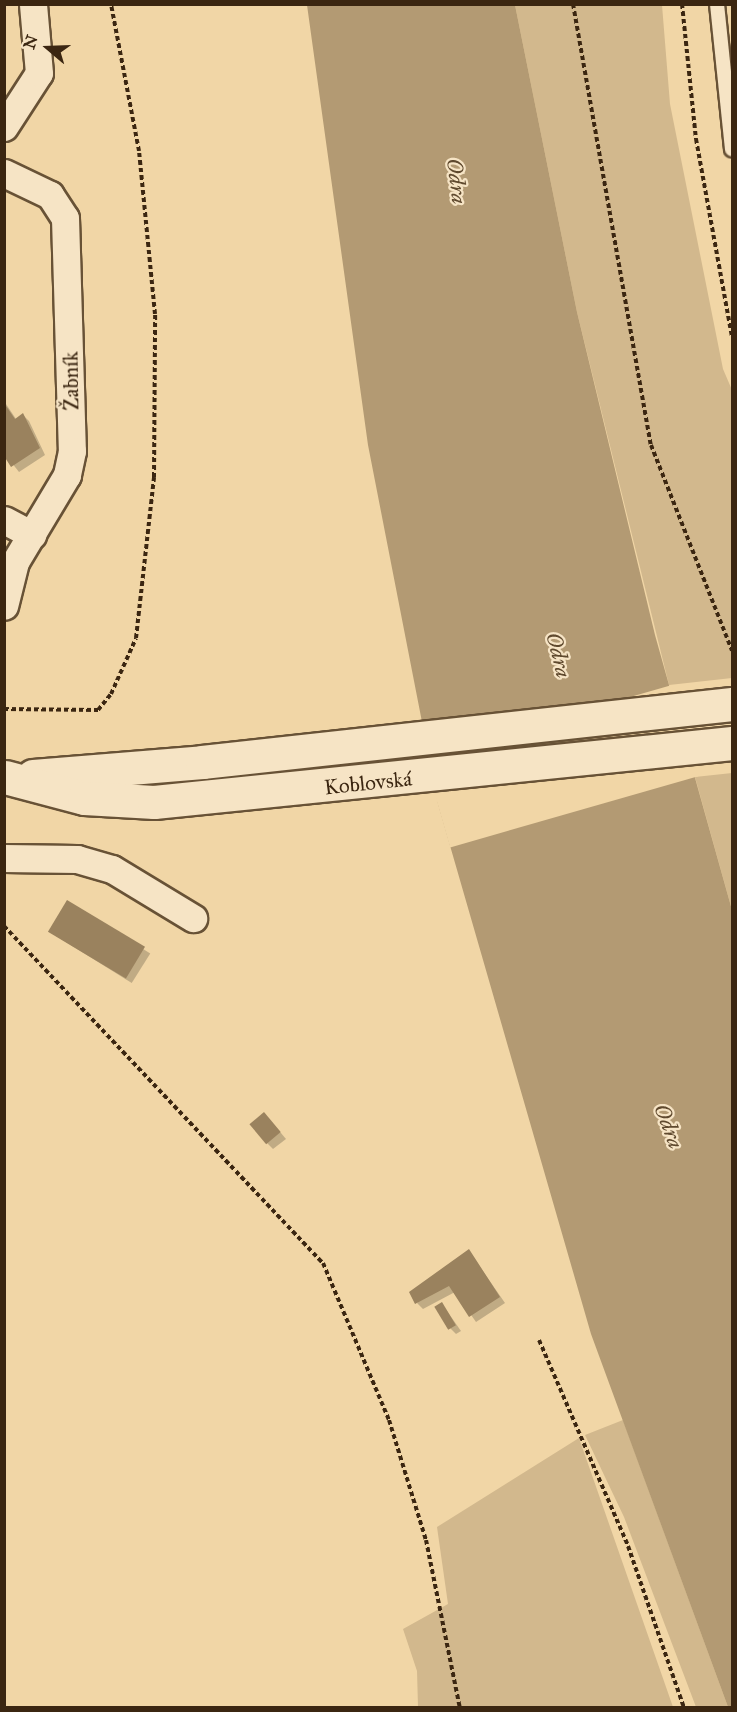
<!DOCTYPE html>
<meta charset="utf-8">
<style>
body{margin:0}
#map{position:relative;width:737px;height:1712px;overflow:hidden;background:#f1d6a6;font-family:"IM FELL Great Primer",serif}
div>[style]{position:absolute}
.green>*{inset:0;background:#d2b88d}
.water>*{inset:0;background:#b39a73}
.pier>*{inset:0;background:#f1d6a6;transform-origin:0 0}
.shadow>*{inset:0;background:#0003;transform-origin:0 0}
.building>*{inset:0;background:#9a825e;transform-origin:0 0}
.path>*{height:4px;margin-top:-2px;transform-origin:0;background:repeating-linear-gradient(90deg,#3b2611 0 4.5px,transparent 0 7.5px)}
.roads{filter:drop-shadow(2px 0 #685236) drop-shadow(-2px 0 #685236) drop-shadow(0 2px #685236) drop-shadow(0 -2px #685236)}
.lane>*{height:14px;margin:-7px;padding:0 7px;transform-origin:7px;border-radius:7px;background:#f6e4c5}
.street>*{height:27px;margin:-13.5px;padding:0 13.5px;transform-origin:13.5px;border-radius:13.5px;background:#f6e4c5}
.secondary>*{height:33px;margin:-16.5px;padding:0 16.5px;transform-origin:16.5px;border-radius:16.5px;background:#f6e4c5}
span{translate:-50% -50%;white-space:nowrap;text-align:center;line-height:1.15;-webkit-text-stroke:4.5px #f6e4c5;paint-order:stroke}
.street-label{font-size:21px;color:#3b2611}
.water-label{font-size:22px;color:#5f492e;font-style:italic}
.frame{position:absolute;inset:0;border:6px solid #3b2611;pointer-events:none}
.north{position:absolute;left:18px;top:18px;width:60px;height:60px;-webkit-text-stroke:4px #f6e4c5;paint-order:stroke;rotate:289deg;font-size:16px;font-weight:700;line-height:24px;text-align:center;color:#3b2611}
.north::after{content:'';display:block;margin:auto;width:21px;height:27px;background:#3b2611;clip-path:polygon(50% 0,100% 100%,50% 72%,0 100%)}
</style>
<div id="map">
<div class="green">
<div style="clip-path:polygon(515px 5px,662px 5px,670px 104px,723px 369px,732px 390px,732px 678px,669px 685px,577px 312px)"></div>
<div style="clip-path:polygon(732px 773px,732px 910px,695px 777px)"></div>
<div style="clip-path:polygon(623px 1420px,728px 1707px,696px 1707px,624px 1517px,585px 1435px)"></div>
<div style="clip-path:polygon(579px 1438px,673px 1707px,418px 1707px,417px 1671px,403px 1629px,448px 1604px,437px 1527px)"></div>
</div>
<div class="water">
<div style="clip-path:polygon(307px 5px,515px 5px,577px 312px,655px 635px,732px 910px,732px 1707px,728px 1707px,591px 1334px,438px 804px,368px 445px)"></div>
</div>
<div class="pier">
<div style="left:672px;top:685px;width:95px;height:258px;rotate:74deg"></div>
</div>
<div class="shadow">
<div style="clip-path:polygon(4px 401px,16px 419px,23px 415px,29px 421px,45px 455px,19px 472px,4px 453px)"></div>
<div style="left:68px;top:902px;width:97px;height:35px;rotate:32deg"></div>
<div style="clip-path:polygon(270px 1120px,286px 1139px,273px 1149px,267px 1143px)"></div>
<div style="clip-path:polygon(469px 1251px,505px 1303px,476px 1322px,455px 1292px,423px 1309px,417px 1303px)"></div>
<div style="clip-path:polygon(442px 1304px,461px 1331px,456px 1334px,450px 1328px)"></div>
</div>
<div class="building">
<div style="clip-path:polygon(4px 403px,15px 419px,23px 413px,40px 448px,11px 467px,4px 456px)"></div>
<div style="left:67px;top:900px;width:91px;height:37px;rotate:31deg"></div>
<div style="left:264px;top:1112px;width:26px;height:19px;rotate:50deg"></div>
<div style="clip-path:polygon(469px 1249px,500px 1297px,469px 1317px,449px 1286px,415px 1304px,409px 1292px)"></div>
<div style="left:442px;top:1302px;width:27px;height:9px;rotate:59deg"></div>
</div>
<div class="path">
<div style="left:573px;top:4px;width:448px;rotate:80deg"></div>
<div style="left:651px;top:445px;width:221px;rotate:68.5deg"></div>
<div style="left:682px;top:4px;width:136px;rotate:84.1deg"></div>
<div style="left:696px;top:139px;width:202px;rotate:79.7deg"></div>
<div style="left:4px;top:709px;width:94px;rotate:0.6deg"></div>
<div style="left:98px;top:710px;width:21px;rotate:-51deg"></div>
<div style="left:111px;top:694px;width:61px;rotate:-65.9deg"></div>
<div style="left:136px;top:638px;width:162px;rotate:-83.6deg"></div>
<div style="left:154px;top:477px;width:163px;rotate:-89.6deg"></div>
<div style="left:155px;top:314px;width:164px;rotate:-95.6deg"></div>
<div style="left:139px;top:151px;width:150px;rotate:-100.8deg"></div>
<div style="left:4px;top:926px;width:464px;rotate:46.6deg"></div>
<div style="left:323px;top:1263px;width:170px;rotate:67.2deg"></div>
<div style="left:389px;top:1420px;width:126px;rotate:72.9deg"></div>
<div style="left:426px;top:1540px;width:171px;rotate:78.6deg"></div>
<div style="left:539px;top:1340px;width:224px;rotate:66.6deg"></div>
<div style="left:628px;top:1546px;width:171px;rotate:70.9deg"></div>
</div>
<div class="roads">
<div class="lane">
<div style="left:717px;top:4px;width:146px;rotate:84.1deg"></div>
</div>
<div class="street">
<div style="left:4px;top:127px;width:64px;rotate:-57.1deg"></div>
<div style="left:39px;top:73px;width:69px;rotate:-95deg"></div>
<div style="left:4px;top:173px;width:51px;rotate:25.6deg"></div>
<div style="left:50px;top:195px;width:27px;rotate:57deg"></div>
<div style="left:65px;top:218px;width:233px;rotate:88.3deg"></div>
<div style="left:72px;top:451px;width:25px;rotate:102deg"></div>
<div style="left:67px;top:475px;width:101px;rotate:120.9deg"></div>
<div style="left:15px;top:562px;width:45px;rotate:104deg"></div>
<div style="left:4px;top:520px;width:32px;rotate:28deg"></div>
<div style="left:4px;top:858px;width:73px;rotate:0.8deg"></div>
<div style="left:77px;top:859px;width:36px;rotate:16deg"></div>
<div style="left:112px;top:869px;width:95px;rotate:31.2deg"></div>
</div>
<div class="secondary">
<div style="left:33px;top:776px;width:170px;rotate:-4.7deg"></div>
<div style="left:202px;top:762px;width:533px;rotate:-6.25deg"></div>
<div style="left:5px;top:777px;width:82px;rotate:14.9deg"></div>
<div style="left:84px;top:798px;width:70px;rotate:3.3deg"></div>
<div style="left:154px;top:802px;width:581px;rotate:-5.83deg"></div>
</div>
</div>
<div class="street-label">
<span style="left:71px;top:381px;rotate:-91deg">Žabník</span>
<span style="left:368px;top:783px;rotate:-6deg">Koblovská</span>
</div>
<div class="water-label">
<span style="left:457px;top:181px;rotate:83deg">Odra</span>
<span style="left:559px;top:655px;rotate:76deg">Odra</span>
<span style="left:669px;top:1126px;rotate:69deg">Odra</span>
</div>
<div class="frame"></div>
<div class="north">N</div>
</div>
